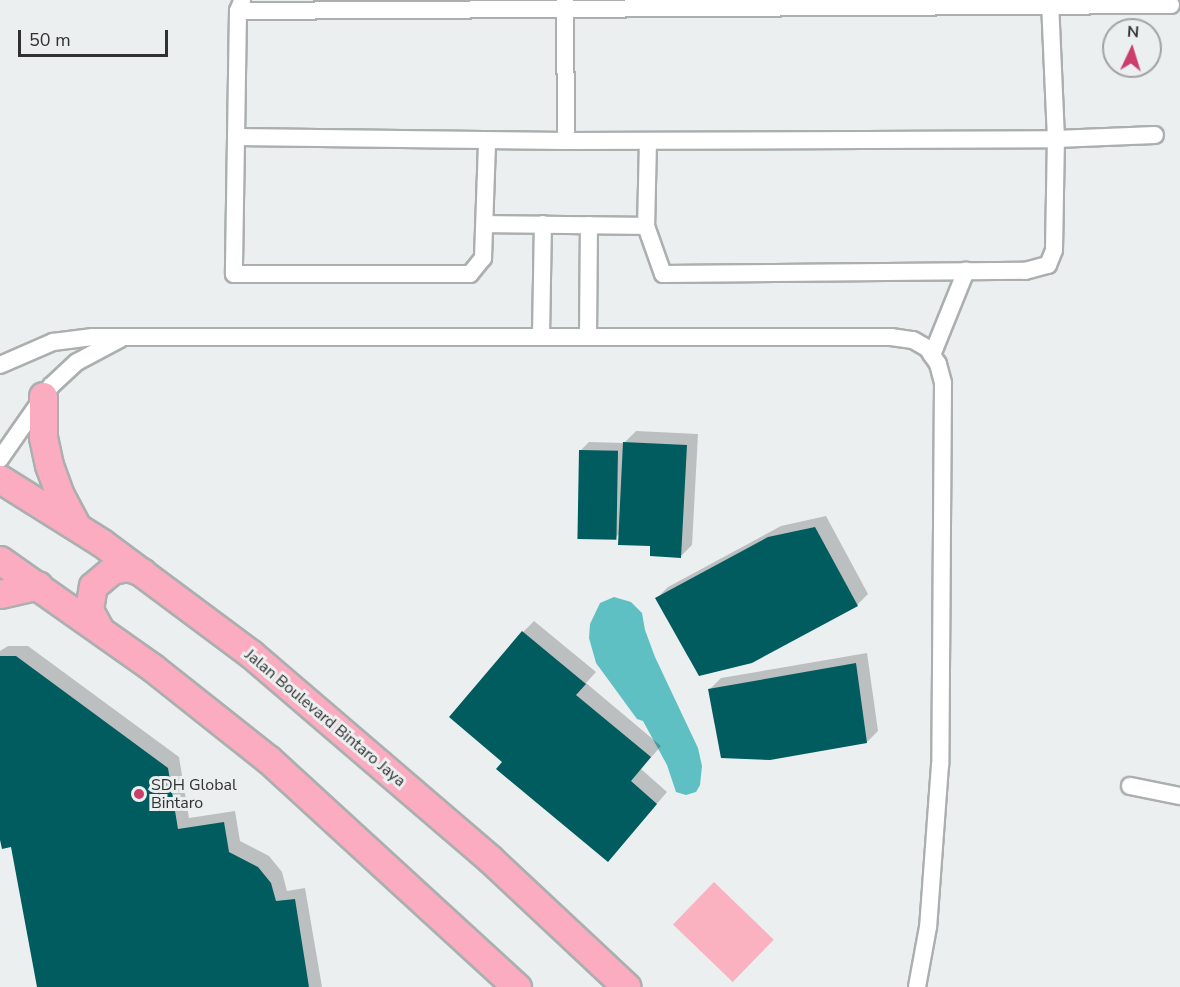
<!DOCTYPE html>
<style>
body{margin:0}
#map{position:relative;width:1180px;height:987px;overflow:hidden;background:#ebefef;font-family:"Nunito Sans",sans-serif}
div>[style]{position:absolute}
.green>*{inset:0;background:#fab1c0;transform-origin:0 0}
.water>*{inset:0;background:#5fc0c3}
.shadow>*{inset:0;background:#0003}
.building>*{inset:0;background:#015c5f;transform-origin:0 0}
.roads{filter:drop-shadow(2px 0 #abafaf) drop-shadow(-2px 0 #abafaf) drop-shadow(0 2px #abafaf) drop-shadow(0 -2px #abafaf)}
.minor>*{height:16px;margin:-8px;padding:0 8px;transform-origin:8px;border-radius:8px;background:#fff}
.primary>*{height:27px;margin:-13.5px;padding:0 13.5px;transform-origin:13.5px;border-radius:13.5px;background:#fbacc1}
.dots>*{width:16px;height:16px;translate:-50% -50%;box-sizing:border-box;border:3px solid #ebefef;border-radius:50%}
span{translate:-50% -50%;white-space:nowrap;text-align:center;line-height:1.15;-webkit-text-stroke:6px #ebefef;paint-order:stroke}
.street-label{font-size:16px;color:#303131}
.poi-label{font-size:16px;color:#303131}
.left{translate:0 -50%;text-align:left}
.north{position:absolute;left:1102px;top:18px;width:60px;height:60px;box-sizing:border-box;background:#ebefef;border:2px solid #a0a3a3;border-radius:50%;rotate:4deg;font-size:16px;font-weight:700;line-height:24px;text-align:center;color:#303131}
.north::after{content:'';display:block;margin:auto;width:21px;height:27px;background:#cb3e6b;clip-path:polygon(50% 0,100% 100%,50% 72%,0 100%)}
.scale{position:absolute;left:18px;top:30px;width:150px;height:27px;box-sizing:border-box;border:3px solid #303131;border-top:0;padding-left:8px;font-size:18px;line-height:21px;white-space:nowrap;color:#303131;-webkit-text-stroke:4px #ebefef;paint-order:stroke}
</style>
<div id="map">
<div class="green">
<div style="left:714px;top:882px;width:83px;height:59px;rotate:44deg"></div>
</div>
<div class="water">
<div style="clip-path:polygon(614px 597px,631px 602px,642px 613px,645px 630px,655px 657px,698px 748px,702px 766px,700px 785px,696px 792px,686px 795px,676px 792px,667px 765px,643px 721px,637px 719px,596px 663px,589px 638px,590px 624px,600px 603px)"></div>
</div>
<div class="shadow">
<div style="clip-path:polygon(636px 431px,698px 434px,692px 545px,681px 556px,620px 533px,614px 539px,581px 450px,589px 442px,624px 443px)"></div>
<div style="clip-path:polygon(826px 516px,868px 594px,857px 605px,657px 598px,668px 587px,781px 526px)"></div>
<div style="clip-path:polygon(534px 621px,596px 672px,586px 683px,661px 746px,641px 769px,667px 792px,608px 860px,504px 762px,523px 632px)"></div>
<div style="clip-path:polygon(8px 646px,28px 646px,179px 757px,189px 818px,235px 811px,240px 841px,269px 856px,282px 872px,287px 891px,305px 888px,322px 987px,38px 987px,12px 845px,0 831px,0 651px)"></div>
<div style="clip-path:polygon(867px 653px,878px 731px,867px 742px,710px 689px,721px 678px)"></div>
</div>
<div class="building">
<div style="clip-path:polygon(623px 442px,687px 445px,681px 558px,650px 556px,650px 546px,618px 545px)"></div>
<div style="left:579px;top:450px;width:39px;height:89px;rotate:1deg"></div>
<div style="clip-path:polygon(815px 527px,858px 606px,752px 663px,699px 676px,655px 598px,768px 537px)"></div>
<div style="clip-path:polygon(522px 631px,586px 684px,576px 695px,651px 757px,631px 781px,657px 804px,608px 862px,496px 769px,502px 762px,449px 717px)"></div>
<div style="clip-path:polygon(0 656px,16px 656px,168px 768px,178px 829px,224px 822px,229px 852px,258px 867px,271px 883px,276px 901px,295px 899px,309px 987px,37px 987px,11px 847px,2px 849px,0 840px)"></div>
<div style="clip-path:polygon(856px 663px,867px 743px,770px 760px,721px 758px,708px 689px)"></div>
</div>
<div class="roads">
<div class="minor">
<div style="left:565px;top:0;width:141px;rotate:89.6deg"></div>
<div style="left:242px;top:1px;width:11px;rotate:112deg"></div>
<div style="left:238px;top:11px;width:263px;rotate:90.9deg"></div>
<div style="left:234px;top:274px;width:236px"></div>
<div style="left:470px;top:274px;width:21px;rotate:-51deg"></div>
<div style="left:483px;top:258px;width:117px;rotate:-88deg"></div>
<div style="left:238px;top:11px;width:933px;rotate:-0.37deg"></div>
<div style="left:236px;top:137px;width:330px;rotate:0.7deg"></div>
<div style="left:566px;top:141px;width:490px;rotate:-0.2deg"></div>
<div style="left:1056px;top:139px;width:99px;rotate:-2.3deg"></div>
<div style="left:648px;top:141px;width:85px;rotate:91.3deg"></div>
<div style="left:646px;top:226px;width:51px;rotate:70.5deg"></div>
<div style="left:663px;top:274px;width:362px;rotate:-0.5deg"></div>
<div style="left:1025px;top:271px;width:24px;rotate:-15deg"></div>
<div style="left:1048px;top:265px;width:16px;rotate:-68deg"></div>
<div style="left:1054px;top:250px;width:111px;rotate:-89deg"></div>
<div style="left:1056px;top:139px;width:139px;rotate:-92.5deg"></div>
<div style="left:485px;top:224px;width:161px;rotate:0.7deg"></div>
<div style="left:541px;top:336px;width:112px;rotate:-89deg"></div>
<div style="left:588px;top:336px;width:111px;rotate:-89.5deg"></div>
<div style="left:932px;top:355px;width:91px;rotate:-68deg"></div>
<div style="left:0;top:365px;width:58px;rotate:-23.5deg"></div>
<div style="left:53px;top:342px;width:40px;rotate:-7.1deg"></div>
<div style="left:93px;top:337px;width:798px"></div>
<div style="left:891px;top:337px;width:22px;rotate:8deg"></div>
<div style="left:913px;top:340px;width:16px;rotate:30deg"></div>
<div style="left:927px;top:348px;width:19px;rotate:55deg"></div>
<div style="left:938px;top:364px;width:20px;rotate:75deg"></div>
<div style="left:943px;top:383px;width:382px;rotate:90.4deg"></div>
<div style="left:940px;top:765px;width:162px;rotate:94.2deg"></div>
<div style="left:928px;top:927px;width:61px;rotate:100.4deg"></div>
<div style="left:0;top:459px;width:89px;rotate:-55.1deg"></div>
<div style="left:51px;top:386px;width:35px;rotate:-43deg"></div>
<div style="left:77px;top:362px;width:49px;rotate:-28.1deg"></div>
<div style="left:1130px;top:786px;width:51px;rotate:11.3deg"></div>
</div>
<div class="primary">
<div style="left:43px;top:396px;width:41px;rotate:90deg"></div>
<div style="left:43px;top:437px;width:29px;rotate:78deg"></div>
<div style="left:49px;top:465px;width:32px;rotate:70deg"></div>
<div style="left:60px;top:495px;width:32px;rotate:62deg"></div>
<div style="left:0;top:479px;width:120px;rotate:32.1deg"></div>
<div style="left:102px;top:543px;width:186px;rotate:36.7deg"></div>
<div style="left:251px;top:654px;width:315px;rotate:40.6deg"></div>
<div style="left:490px;top:859px;width:187px;rotate:43.1deg"></div>
<div style="left:0;top:560px;width:187px;rotate:35.2deg"></div>
<div style="left:153px;top:668px;width:147px;rotate:38.4deg"></div>
<div style="left:268px;top:759px;width:338px;rotate:42.5deg"></div>
<div style="left:0;top:594px;width:39px;rotate:-13deg"></div>
<div style="left:100px;top:630px;width:23px;rotate:-119deg"></div>
<div style="left:89px;top:610px;width:24px;rotate:-81deg"></div>
<div style="left:93px;top:586px;width:25px;rotate:-40deg"></div>
<div style="left:112px;top:570px;width:16px;rotate:-11deg"></div>
<div style="left:128px;top:567px;width:15px;rotate:20deg"></div>
</div>
</div>
<div class="dots">
<div style="left:139px;top:794px;background:#cb3e6b"></div>
</div>
<div class="street-label">
<span style="left:325px;top:718px;rotate:40deg">Jalan Boulevard Bintaro Jaya</span>
</div>
<div class="poi-label">
<span class="left" style="left:151px;top:794px">SDH Global<br>Bintaro</span>
</div>
<div class="north">N</div>
<div class="scale">50 m</div>
</div>
